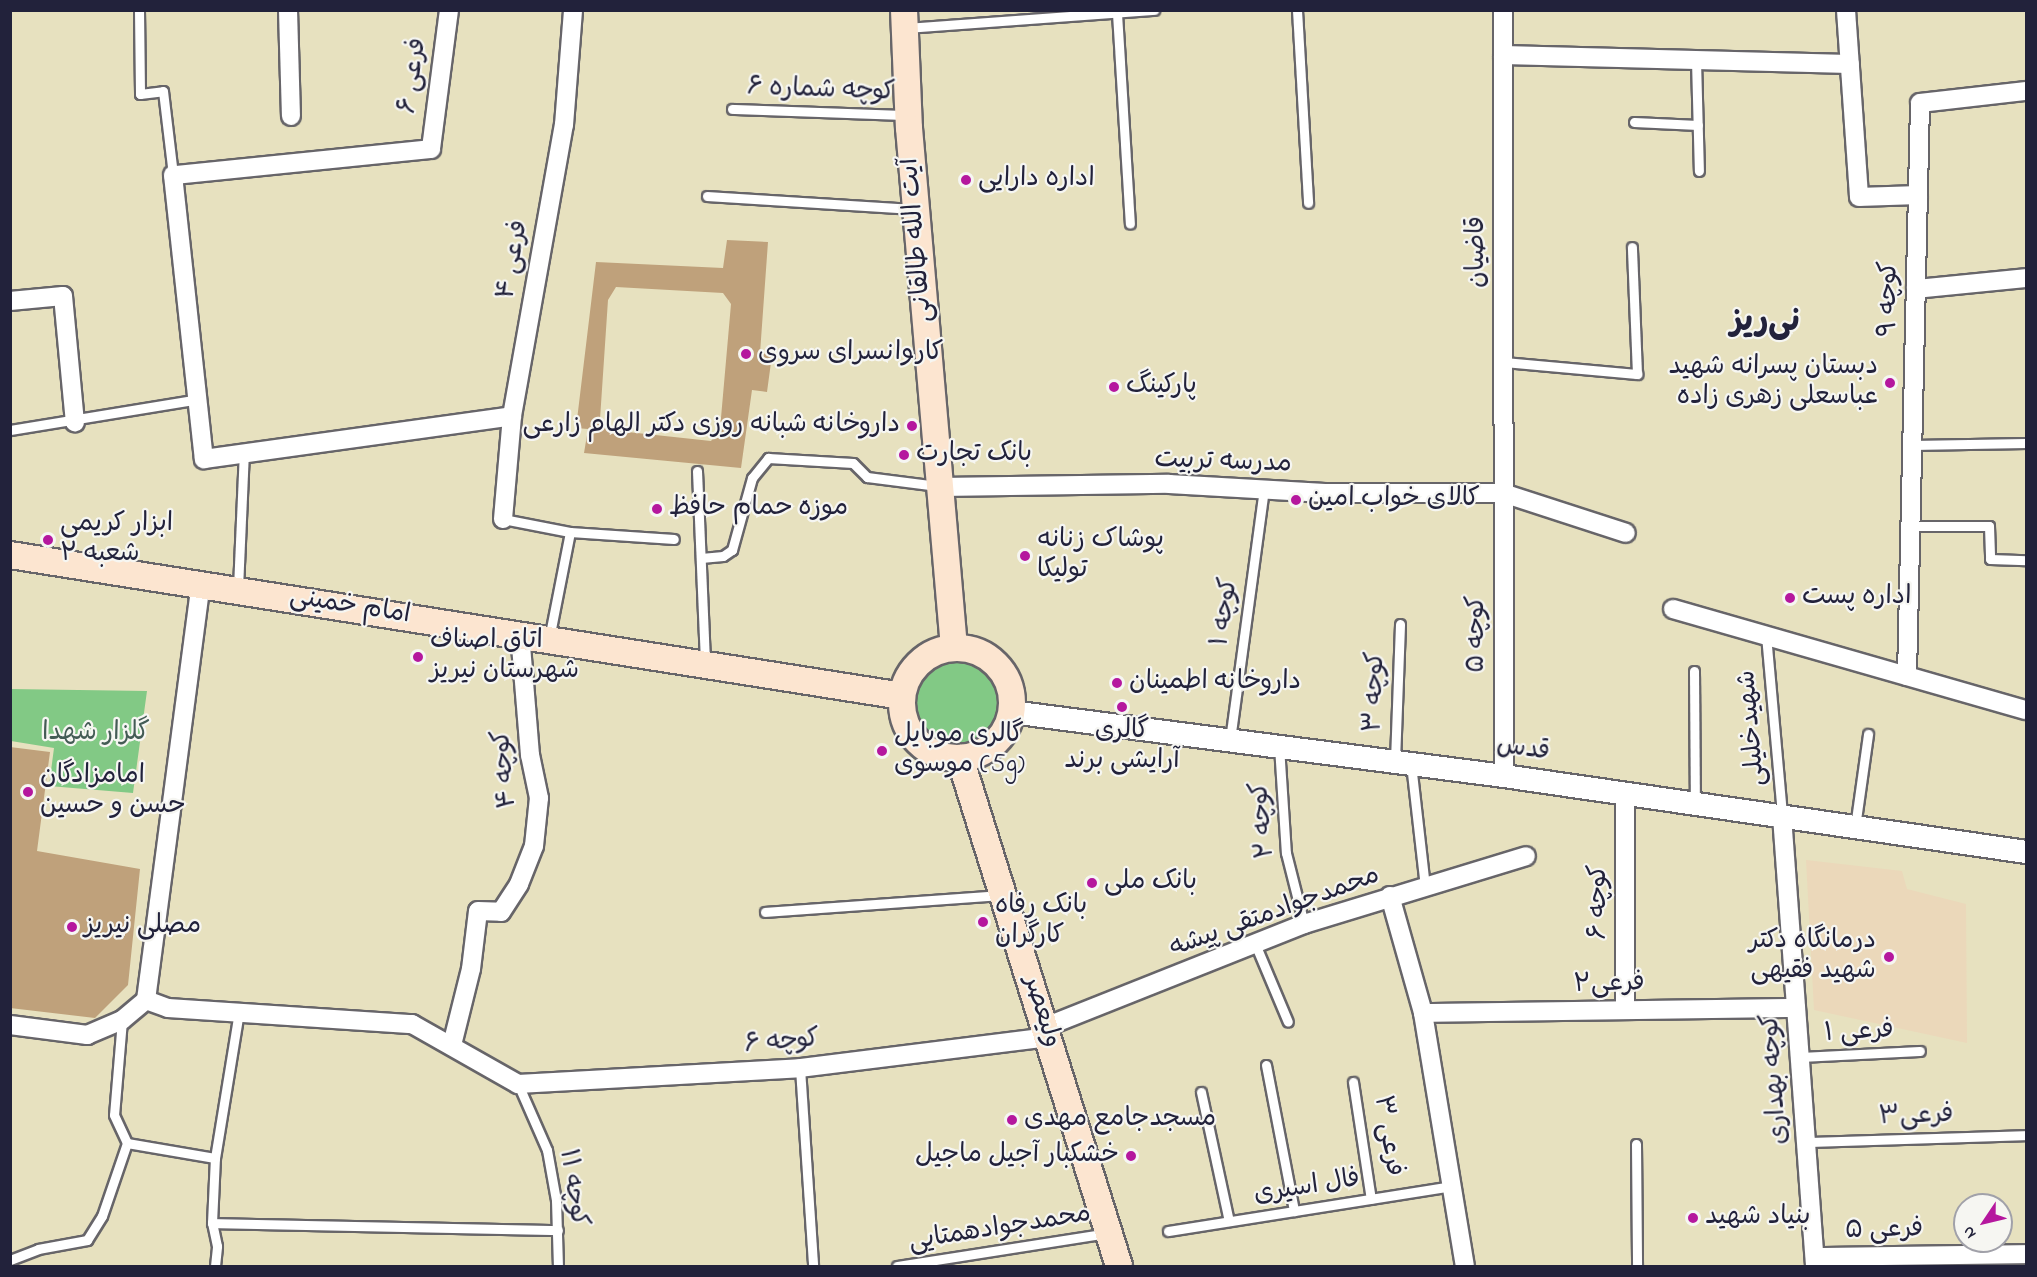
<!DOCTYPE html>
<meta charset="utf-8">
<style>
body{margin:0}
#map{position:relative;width:2037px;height:1277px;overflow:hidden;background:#e7e1bf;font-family:"Indie Flower","Playpen Sans Arabic",sans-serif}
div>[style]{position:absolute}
.built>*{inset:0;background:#ebd8ba}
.green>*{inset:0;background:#82c985}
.building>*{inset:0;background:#bfa17b}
.roads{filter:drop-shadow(2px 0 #676569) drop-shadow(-2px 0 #676569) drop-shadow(0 2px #676569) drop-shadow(0 -2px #676569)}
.service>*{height:9px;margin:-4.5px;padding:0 4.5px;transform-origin:4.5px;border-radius:4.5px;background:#fff}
.minor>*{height:18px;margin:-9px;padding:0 9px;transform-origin:9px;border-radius:9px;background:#fff}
.tertiary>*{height:22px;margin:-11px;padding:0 11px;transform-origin:11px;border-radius:11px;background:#fff}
.secondary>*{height:26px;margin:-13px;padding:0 13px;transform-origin:13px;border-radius:13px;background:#fce5d0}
.secondary>.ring{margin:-13px;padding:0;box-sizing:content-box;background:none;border:26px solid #fce5d0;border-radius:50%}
.dots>*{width:16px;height:16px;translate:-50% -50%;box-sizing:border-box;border:3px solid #f6f6f2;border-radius:50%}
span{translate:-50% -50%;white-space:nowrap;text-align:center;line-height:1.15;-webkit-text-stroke:4.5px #f6f6f2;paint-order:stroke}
.street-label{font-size:26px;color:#22223b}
.poi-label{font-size:26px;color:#22223b}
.left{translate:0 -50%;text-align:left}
.right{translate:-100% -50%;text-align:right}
.park-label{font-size:26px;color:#445c55}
.district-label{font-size:32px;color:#22223b;font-weight:700}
.frame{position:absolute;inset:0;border:12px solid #22223b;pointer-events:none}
.north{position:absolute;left:1953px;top:1193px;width:60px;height:60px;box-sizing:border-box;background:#f6f6f2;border:2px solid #a1a1a9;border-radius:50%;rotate:235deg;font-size:16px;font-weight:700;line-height:24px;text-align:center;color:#22223b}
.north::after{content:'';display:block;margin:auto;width:21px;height:27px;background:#b5179e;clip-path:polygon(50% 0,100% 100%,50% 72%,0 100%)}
</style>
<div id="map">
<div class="built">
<div style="clip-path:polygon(1806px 860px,1902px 871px,1907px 889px,1966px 904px,1967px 1043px,1814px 1010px)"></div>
</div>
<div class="green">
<div style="clip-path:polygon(970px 650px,998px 692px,997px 718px,990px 730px,967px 744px,940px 743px,919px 723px,914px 695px,929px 670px)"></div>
<div style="clip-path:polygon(10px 689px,147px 691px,133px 793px,49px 786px,54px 748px,11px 741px)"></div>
</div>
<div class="building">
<div style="clip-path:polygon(evenodd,727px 240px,768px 242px,760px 353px,772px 355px,767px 392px,752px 390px,741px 468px,584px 453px,588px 429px,576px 428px,596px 262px,723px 268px,727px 240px,616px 287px,723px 293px,731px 304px,720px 429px,711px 441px,609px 430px,600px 419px,608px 300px,616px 287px)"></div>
<div style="clip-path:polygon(10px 747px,50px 752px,37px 851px,140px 869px,128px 985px,95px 1018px,10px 1008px)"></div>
</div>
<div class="roads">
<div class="service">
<div style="left:139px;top:10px;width:84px;rotate:89.3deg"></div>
<div style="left:140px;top:94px;width:23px;rotate:-7deg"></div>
<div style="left:163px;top:91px;width:85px;rotate:83.2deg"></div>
<div style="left:1297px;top:10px;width:193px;rotate:86.7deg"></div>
<div style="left:1117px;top:13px;width:211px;rotate:86.5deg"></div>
<div style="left:907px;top:28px;width:248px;rotate:-4.2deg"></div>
<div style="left:1696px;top:60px;width:111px;rotate:88.5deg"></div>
<div style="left:732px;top:109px;width:174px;rotate:2deg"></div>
<div style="left:1634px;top:122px;width:64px;rotate:2.7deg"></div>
<div style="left:707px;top:196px;width:206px;rotate:3.6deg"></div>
<div style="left:1503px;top:362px;width:135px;rotate:5.1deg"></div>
<div style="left:1637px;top:374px;width:127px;rotate:-92.3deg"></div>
<div style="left:10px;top:430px;width:192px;rotate:-9.3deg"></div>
<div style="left:1912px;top:445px;width:114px;rotate:-1deg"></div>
<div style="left:697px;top:471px;width:191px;rotate:87.6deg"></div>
<div style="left:503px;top:519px;width:68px;rotate:11deg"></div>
<div style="left:570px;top:532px;width:109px;rotate:101.1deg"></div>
<div style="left:1910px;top:526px;width:79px"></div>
<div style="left:1989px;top:526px;width:33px;rotate:88deg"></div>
<div style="left:1990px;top:559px;width:36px;rotate:2deg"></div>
<div style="left:570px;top:532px;width:104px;rotate:3.9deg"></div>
<div style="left:701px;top:558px;width:22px;rotate:-5deg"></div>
<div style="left:723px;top:556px;width:11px;rotate:-34deg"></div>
<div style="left:732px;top:550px;width:75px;rotate:-74.5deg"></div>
<div style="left:752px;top:478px;width:26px;rotate:-51deg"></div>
<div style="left:768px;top:458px;width:85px;rotate:3.4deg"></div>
<div style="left:853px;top:463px;width:20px;rotate:45deg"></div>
<div style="left:867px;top:477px;width:71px;rotate:7.3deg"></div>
<div style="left:238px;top:588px;width:135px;rotate:-87.5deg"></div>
<div style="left:1766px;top:635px;width:182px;rotate:84.9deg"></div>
<div style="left:1694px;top:671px;width:133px;rotate:89.6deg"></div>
<div style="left:1230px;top:740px;width:253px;rotate:-82.3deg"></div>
<div style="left:1279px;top:746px;width:107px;rotate:86.3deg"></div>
<div style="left:1286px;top:853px;width:73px;rotate:75.8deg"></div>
<div style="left:1395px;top:761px;width:137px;rotate:-87.9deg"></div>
<div style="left:1411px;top:764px;width:123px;rotate:83.5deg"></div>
<div style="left:1855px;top:827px;width:94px;rotate:-82deg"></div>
<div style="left:765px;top:912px;width:236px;rotate:-4.1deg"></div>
<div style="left:1256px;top:946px;width:82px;rotate:67.2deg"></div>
<div style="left:122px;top:1020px;width:95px;rotate:94.8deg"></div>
<div style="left:114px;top:1115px;width:31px;rotate:65deg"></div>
<div style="left:1800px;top:1057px;width:120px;rotate:-2.9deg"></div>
<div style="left:1266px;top:1065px;width:149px;rotate:79.1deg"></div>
<div style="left:800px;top:1068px;width:198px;rotate:86.2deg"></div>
<div style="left:1353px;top:1082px;width:118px;rotate:81.3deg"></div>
<div style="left:518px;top:1084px;width:72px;rotate:66.3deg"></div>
<div style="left:547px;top:1150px;width:51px;rotate:79.8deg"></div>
<div style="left:556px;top:1200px;width:66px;rotate:88.3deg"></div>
<div style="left:1201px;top:1092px;width:132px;rotate:77.8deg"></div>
<div style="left:1806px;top:1142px;width:220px;rotate:-1.8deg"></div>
<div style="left:1636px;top:1144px;width:122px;rotate:89.5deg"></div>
<div style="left:212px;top:1223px;width:346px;rotate:1.2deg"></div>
<div style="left:1168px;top:1231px;width:288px;rotate:-9deg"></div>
<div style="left:10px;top:1260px;width:30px;rotate:-21deg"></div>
<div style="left:38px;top:1249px;width:50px;rotate:-10.4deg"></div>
<div style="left:87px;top:1240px;width:28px;rotate:-58deg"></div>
<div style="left:102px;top:1216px;width:77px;rotate:-71.1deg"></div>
<div style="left:127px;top:1143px;width:89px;rotate:9.7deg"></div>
<div style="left:215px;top:1266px;width:20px;rotate:-84deg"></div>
<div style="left:217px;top:1246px;width:24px;rotate:-102deg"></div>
<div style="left:212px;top:1223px;width:65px;rotate:-87.4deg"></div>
<div style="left:215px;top:1158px;width:148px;rotate:-80.7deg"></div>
<div style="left:897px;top:1266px;width:213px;rotate:-8.9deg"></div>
</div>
<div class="minor">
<div style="left:288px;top:10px;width:106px;rotate:88.4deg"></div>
<div style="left:449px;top:10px;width:140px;rotate:97.4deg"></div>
<div style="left:431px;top:149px;width:259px;rotate:174.2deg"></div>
<div style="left:173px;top:175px;width:286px;rotate:83.8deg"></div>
<div style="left:204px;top:459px;width:311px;rotate:-7.9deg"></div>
<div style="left:1503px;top:10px;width:766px;rotate:89.93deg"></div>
<div style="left:1846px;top:10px;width:187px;rotate:86deg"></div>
<div style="left:1859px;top:197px;width:59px;rotate:-1.9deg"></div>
<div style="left:1503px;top:55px;width:347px;rotate:1.5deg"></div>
<div style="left:1916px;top:289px;width:111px;rotate:-5.7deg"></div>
<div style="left:10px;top:301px;width:53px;rotate:-5.4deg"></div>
<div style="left:63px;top:296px;width:127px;rotate:84.6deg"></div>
<div style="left:940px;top:487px;width:229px;rotate:-0.8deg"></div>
<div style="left:1169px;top:484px;width:156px;rotate:3.3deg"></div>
<div style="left:1325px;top:493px;width:178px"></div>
<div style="left:1503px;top:493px;width:129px;rotate:18deg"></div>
<div style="left:503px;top:519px;width:103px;rotate:-85deg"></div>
<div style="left:512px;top:416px;width:296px;rotate:-79.9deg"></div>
<div style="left:564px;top:125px;width:115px;rotate:-85.5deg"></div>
<div style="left:1673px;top:609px;width:367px;rotate:16deg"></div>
<div style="left:1907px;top:676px;width:573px;rotate:-88.7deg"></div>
<div style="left:1920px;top:103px;width:107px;rotate:-6.5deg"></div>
<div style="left:1782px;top:816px;width:451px;rotate:85.8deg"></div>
<div style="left:1390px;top:896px;width:122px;rotate:74.2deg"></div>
<div style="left:1423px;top:1013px;width:256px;rotate:80.6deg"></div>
<div style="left:146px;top:1000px;width:23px;rotate:20deg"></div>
<div style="left:168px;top:1008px;width:245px;rotate:3.8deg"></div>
<div style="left:412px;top:1024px;width:122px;rotate:29.5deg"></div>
<div style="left:518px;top:1084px;width:282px;rotate:-3.2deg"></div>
<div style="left:800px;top:1068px;width:250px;rotate:-7.1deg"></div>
<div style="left:146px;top:1000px;width:421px;rotate:-82.5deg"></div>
<div style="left:1625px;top:1010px;width:217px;rotate:-90deg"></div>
<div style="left:1423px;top:1013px;width:373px;rotate:-0.8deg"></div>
<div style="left:10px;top:1025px;width:78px;rotate:7.4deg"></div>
<div style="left:87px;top:1035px;width:38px;rotate:-23deg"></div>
<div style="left:122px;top:1020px;width:31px;rotate:-40deg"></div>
<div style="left:1045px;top:1027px;width:279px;rotate:-21.7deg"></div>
<div style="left:1304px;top:924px;width:232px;rotate:-17deg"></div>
<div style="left:452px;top:1045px;width:78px;rotate:-76deg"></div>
<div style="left:471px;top:969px;width:58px;rotate:-83.1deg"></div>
<div style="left:478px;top:911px;width:23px;rotate:2deg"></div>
<div style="left:501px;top:912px;width:33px;rotate:-57deg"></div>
<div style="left:519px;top:884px;width:41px;rotate:-68.5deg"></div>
<div style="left:534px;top:846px;width:48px;rotate:-84.1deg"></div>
<div style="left:539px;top:798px;width:44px;rotate:-101.8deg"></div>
<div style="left:530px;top:755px;width:121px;rotate:-94.7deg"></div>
<div style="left:1815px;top:1257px;width:211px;rotate:-0.8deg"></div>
</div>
<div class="tertiary">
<div style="left:1011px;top:712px;width:497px;rotate:7.4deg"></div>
<div style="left:1504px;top:776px;width:528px;rotate:8.28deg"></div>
</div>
<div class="secondary">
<div style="left:904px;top:10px;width:118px;rotate:87.6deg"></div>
<div style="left:909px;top:128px;width:522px;rotate:85.05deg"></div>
<div style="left:10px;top:555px;width:903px;rotate:8.98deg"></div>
<div class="ring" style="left:902px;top:648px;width:84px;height:84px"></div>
<div style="left:960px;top:758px;width:532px;rotate:72.62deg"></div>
</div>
</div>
<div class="dots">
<div style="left:966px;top:180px;background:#b5179e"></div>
<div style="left:746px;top:354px;background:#b5179e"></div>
<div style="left:1890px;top:383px;background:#b5179e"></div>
<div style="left:1114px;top:387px;background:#b5179e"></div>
<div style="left:912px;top:426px;background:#b5179e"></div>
<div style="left:904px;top:455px;background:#b5179e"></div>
<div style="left:1296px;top:500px;background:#b5179e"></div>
<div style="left:657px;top:509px;background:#b5179e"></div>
<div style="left:48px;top:540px;background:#b5179e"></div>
<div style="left:1025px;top:556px;background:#b5179e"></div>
<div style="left:1790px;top:598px;background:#b5179e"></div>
<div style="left:418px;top:657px;background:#b5179e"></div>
<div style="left:1117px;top:683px;background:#b5179e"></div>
<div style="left:1122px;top:707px;background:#b5179e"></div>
<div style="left:882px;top:751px;background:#b5179e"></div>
<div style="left:28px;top:792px;background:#b5179e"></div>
<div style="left:1092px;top:883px;background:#b5179e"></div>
<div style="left:983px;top:922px;background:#b5179e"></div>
<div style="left:72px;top:927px;background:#b5179e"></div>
<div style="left:1889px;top:957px;background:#b5179e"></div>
<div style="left:1012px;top:1120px;background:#b5179e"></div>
<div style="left:1131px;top:1156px;background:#b5179e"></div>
<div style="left:1693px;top:1218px;background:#b5179e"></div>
</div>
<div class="street-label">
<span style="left:414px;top:76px;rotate:-82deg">فرعی ۶</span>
<span style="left:821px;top:91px;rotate:2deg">کوچه شماره ۶</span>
<span style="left:918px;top:240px;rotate:-95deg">آیت الله طالقانی</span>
<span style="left:1478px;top:252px;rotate:-90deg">قاضیان</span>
<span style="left:514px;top:260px;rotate:-80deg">فرعی ۴</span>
<span style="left:1890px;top:299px;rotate:-89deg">کوچه ۹</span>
<span style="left:1223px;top:463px;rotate:2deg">مدرسه تربیت</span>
<span style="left:350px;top:607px;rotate:9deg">امام خمینی</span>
<span style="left:1226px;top:612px;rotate:-82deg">کوچه ۱</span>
<span style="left:1478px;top:634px;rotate:-90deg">کوچه ۵</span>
<span style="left:1376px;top:692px;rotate:-88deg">کوچه ۳</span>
<span style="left:1753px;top:728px;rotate:-95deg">شهیدخلیلی</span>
<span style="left:1523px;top:750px;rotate:8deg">قدس</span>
<span style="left:506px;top:769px;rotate:-95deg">کوچه ۴</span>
<span style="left:1264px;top:820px;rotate:-95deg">کوچه ۲</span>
<span style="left:1600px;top:902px;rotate:-90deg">کوچه ۶</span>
<span style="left:1275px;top:913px;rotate:-20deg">محمدجوادمتقی پیشه</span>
<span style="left:1609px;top:985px;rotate:-1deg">فرعی۲</span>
<span style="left:1041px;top:1012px;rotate:73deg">ولیعصر</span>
<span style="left:1859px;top:1033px;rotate:-3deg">فرعی ۱</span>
<span style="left:782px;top:1043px;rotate:-5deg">۶ کوچه</span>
<span style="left:1776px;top:1079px;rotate:-94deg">کوچه بهداری</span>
<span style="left:1916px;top:1117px;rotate:-2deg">فرعی۳</span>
<span style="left:1387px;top:1136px;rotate:81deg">فرعی ۳</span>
<span style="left:572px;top:1188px;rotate:81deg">کوچه ۱۱</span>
<span style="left:1307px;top:1188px;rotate:-9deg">فال اسیری</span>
<span style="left:1000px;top:1229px;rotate:-9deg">محمدجوادهمتایی</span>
<span style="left:1884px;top:1231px;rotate:-1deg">فرعی ۵</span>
</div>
<div class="poi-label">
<span class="left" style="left:978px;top:180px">اداره دارایی</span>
<span class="left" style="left:758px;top:354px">کاروانسرای سروی</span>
<span class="right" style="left:1878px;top:383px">دبستان پسرانه شهید<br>عباسعلی زهری زاده</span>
<span class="left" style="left:1126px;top:387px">پارکینگ</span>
<span class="right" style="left:900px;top:426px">داروخانه شبانه روزی دکتر الهام زارعی</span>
<span class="left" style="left:916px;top:455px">بانک تجارت</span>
<span class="left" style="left:1308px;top:500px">کالای خواب امین</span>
<span class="left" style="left:669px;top:509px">موزه حمام حافظ</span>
<span class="left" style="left:60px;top:540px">ابزار کریمی<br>شعبه ۲</span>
<span class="left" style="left:1037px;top:556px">پوشاک زنانه<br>تولیکا</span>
<span class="left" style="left:1802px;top:598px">اداره پست</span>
<span class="left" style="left:430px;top:657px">اتاق اصناف<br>شهرستان نیریز</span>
<span class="left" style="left:1129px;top:683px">داروخانه اطمینان</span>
<span style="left:1122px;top:747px">گالری<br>آرایشی برند</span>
<span class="left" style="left:894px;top:751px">گالری موبایل<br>موسوی (5g)</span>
<span class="left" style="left:40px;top:792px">امامزادگان<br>حسن و حسین</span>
<span class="left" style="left:1104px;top:883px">بانک ملی</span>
<span class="left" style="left:995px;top:922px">بانک رفاه<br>کارگران</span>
<span class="left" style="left:84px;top:927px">مصلی نیریز</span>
<span class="right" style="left:1876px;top:957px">درمانگاه دکتر<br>شهید فقیهی</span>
<span class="left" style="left:1024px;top:1120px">مسجدجامع مهدی</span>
<span class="right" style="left:1119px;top:1156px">خشکبار آجیل ماجیل</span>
<span class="left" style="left:1705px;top:1218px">بنیاد شهید</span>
</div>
<div class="park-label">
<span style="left:96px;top:734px">گلزار شهدا</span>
</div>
<div class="district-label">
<span style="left:1765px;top:323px">نی‌ریز</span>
</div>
<div class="frame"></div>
<div class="north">N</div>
</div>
